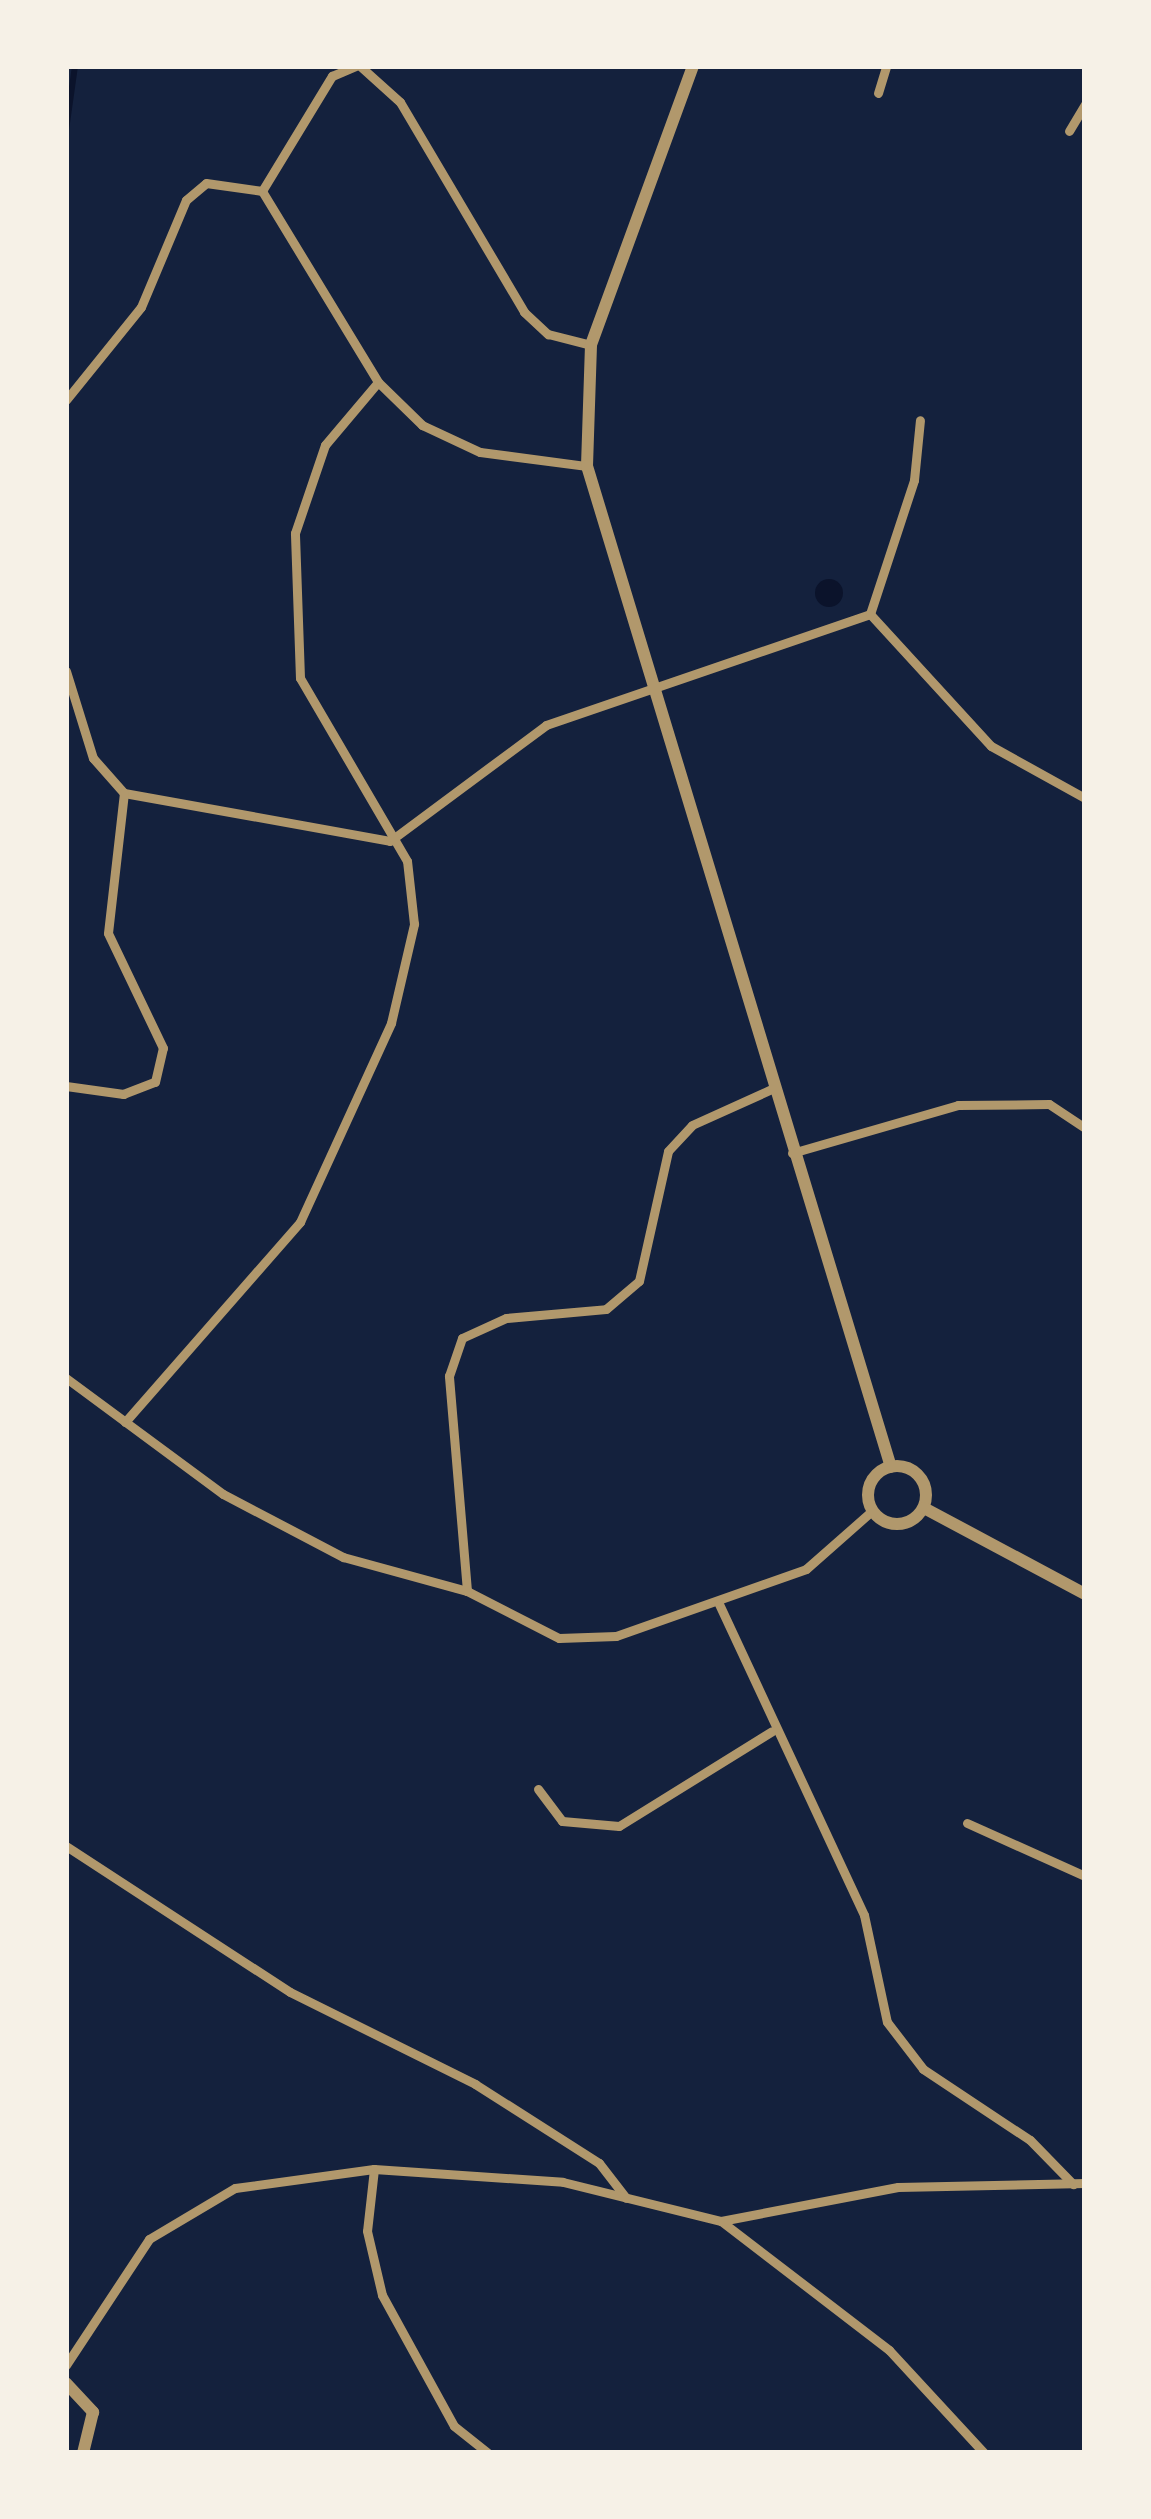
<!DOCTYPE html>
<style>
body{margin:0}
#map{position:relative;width:1151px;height:2519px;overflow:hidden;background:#14213d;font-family:"Golos Text",sans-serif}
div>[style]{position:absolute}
.water>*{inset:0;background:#0b132b}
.round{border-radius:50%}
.stream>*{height:6px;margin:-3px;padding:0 3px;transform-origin:3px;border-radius:3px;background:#0b132b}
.minor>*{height:9px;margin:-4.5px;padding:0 4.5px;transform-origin:4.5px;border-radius:4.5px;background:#b1986c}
.tertiary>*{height:12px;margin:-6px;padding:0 6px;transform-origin:6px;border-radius:6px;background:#b1986c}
.tertiary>.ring{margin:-6px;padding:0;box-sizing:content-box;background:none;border:12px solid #b1986c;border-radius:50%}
span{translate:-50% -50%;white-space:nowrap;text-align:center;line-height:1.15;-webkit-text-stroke:12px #f6f1e7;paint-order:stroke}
.frame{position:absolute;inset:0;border:69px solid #f6f1e7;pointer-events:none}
</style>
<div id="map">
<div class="water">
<div class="round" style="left:815px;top:579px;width:28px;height:28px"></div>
</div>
<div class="stream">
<div style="left:66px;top:130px;width:65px;rotate:-82deg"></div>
</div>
<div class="minor">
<div style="left:360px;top:66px;width:54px;rotate:42deg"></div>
<div style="left:400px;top:102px;width:244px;rotate:59.4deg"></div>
<div style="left:524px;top:312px;width:33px;rotate:43deg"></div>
<div style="left:548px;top:334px;width:44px;rotate:14.3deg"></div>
<div style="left:878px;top:93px;width:28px;rotate:-73deg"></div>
<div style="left:1069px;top:131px;width:31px;rotate:-59deg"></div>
<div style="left:262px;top:191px;width:223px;rotate:58.7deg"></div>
<div style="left:378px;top:382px;width:62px;rotate:44.3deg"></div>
<div style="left:422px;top:425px;width:64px;rotate:25deg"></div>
<div style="left:480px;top:452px;width:108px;rotate:7.5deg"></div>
<div style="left:66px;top:400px;width:119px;rotate:-51.1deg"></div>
<div style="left:141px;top:307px;width:116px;rotate:-67.2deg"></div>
<div style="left:186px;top:200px;width:26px;rotate:-40deg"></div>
<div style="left:206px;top:183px;width:57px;rotate:8.1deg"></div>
<div style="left:262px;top:191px;width:135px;rotate:-58.7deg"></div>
<div style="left:332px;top:76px;width:26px;rotate:-23deg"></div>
<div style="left:870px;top:614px;width:141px;rotate:-71.8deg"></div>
<div style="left:914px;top:480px;width:60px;rotate:-84.3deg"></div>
<div style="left:66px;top:671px;width:91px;rotate:72.8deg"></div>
<div style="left:93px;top:758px;width:47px;rotate:48.5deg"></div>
<div style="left:124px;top:793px;width:270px;rotate:10.2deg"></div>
<div style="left:390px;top:841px;width:194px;rotate:-36.6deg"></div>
<div style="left:546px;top:725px;width:342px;rotate:-18.9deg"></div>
<div style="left:870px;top:614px;width:179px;rotate:47.5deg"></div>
<div style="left:991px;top:746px;width:107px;rotate:29deg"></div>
<div style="left:66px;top:1086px;width:58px;rotate:8deg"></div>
<div style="left:123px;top:1094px;width:34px;rotate:-21deg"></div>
<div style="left:155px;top:1082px;width:35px;rotate:-77deg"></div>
<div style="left:163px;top:1048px;width:127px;rotate:-115.6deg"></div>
<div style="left:108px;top:933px;width:141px;rotate:-83.5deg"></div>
<div style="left:792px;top:1153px;width:173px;rotate:-16.1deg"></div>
<div style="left:958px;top:1105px;width:91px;rotate:-0.6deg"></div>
<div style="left:1049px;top:1104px;width:43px;rotate:33.7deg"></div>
<div style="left:66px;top:1378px;width:195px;rotate:36.5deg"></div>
<div style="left:223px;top:1494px;width:136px;rotate:27.7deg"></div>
<div style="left:343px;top:1557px;width:129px;rotate:15.3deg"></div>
<div style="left:467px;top:1591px;width:103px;rotate:27.1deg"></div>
<div style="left:559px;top:1638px;width:57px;rotate:-2deg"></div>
<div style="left:616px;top:1636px;width:201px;rotate:-19.4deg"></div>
<div style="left:806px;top:1569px;width:89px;rotate:-41.4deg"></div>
<div style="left:125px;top:1422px;width:266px;rotate:-48.8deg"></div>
<div style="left:300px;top:1222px;width:219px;rotate:-65.4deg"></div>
<div style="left:391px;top:1023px;width:102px;rotate:-76.9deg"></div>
<div style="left:414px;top:924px;width:63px;rotate:-96.3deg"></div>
<div style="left:407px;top:861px;width:212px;rotate:-120.3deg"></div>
<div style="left:300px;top:678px;width:145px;rotate:-92deg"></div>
<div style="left:295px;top:533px;width:93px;rotate:-71.2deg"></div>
<div style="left:325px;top:445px;width:82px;rotate:-49.9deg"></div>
<div style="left:467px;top:1591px;width:216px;rotate:-94.8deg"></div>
<div style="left:449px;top:1376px;width:40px;rotate:-71.1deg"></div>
<div style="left:462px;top:1338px;width:48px;rotate:-24.4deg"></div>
<div style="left:506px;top:1318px;width:100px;rotate:-5.1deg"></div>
<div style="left:606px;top:1309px;width:43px;rotate:-40.3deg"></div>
<div style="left:639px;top:1281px;width:133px;rotate:-77.4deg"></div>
<div style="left:668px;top:1151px;width:35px;rotate:-47deg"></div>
<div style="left:692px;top:1125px;width:90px;rotate:-24.3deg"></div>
<div style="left:719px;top:1604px;width:343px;rotate:65deg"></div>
<div style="left:864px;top:1915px;width:109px;rotate:77.9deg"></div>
<div style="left:887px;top:2022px;width:59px;rotate:52.5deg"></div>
<div style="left:923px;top:2069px;width:128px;rotate:33.6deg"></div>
<div style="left:1030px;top:2140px;width:62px;rotate:45.7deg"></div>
<div style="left:538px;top:1789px;width:40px;rotate:53deg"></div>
<div style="left:562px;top:1821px;width:57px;rotate:5deg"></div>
<div style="left:619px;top:1826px;width:180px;rotate:-31.8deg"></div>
<div style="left:967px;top:1823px;width:129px;rotate:24.2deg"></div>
<div style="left:66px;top:1846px;width:267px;rotate:33.1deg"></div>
<div style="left:290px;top:1992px;width:207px;rotate:26.4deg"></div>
<div style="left:475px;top:2084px;width:147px;rotate:32.5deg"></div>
<div style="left:599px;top:2163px;width:44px;rotate:52.4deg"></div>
<div style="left:374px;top:2169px;width:62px;rotate:96.4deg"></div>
<div style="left:367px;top:2231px;width:66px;rotate:76.8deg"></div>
<div style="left:382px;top:2295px;width:149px;rotate:61.2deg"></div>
<div style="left:454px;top:2426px;width:43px;rotate:38.5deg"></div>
<div style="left:721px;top:2221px;width:212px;rotate:37.5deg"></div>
<div style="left:889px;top:2350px;width:140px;rotate:47.3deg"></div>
<div style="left:66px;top:2365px;width:151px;rotate:-56.6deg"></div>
<div style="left:149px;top:2239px;width:100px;rotate:-30.7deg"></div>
<div style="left:235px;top:2188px;width:140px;rotate:-7.8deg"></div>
<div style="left:374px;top:2169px;width:189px;rotate:3.9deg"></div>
<div style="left:563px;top:2182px;width:163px;rotate:13.9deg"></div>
<div style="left:721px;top:2221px;width:180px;rotate:-10.9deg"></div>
<div style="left:898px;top:2187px;width:187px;rotate:-1.2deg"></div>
</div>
<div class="tertiary">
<div style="left:693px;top:66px;width:297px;rotate:110.1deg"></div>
<div style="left:591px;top:345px;width:121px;rotate:91.9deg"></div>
<div style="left:587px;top:466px;width:1046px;rotate:73.11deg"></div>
<div class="ring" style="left:868px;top:1466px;width:46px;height:46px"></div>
<div style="left:924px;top:1508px;width:183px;rotate:28.1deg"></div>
<div style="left:66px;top:2383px;width:40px;rotate:47deg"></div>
<div style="left:93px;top:2412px;width:42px;rotate:103.7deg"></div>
</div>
<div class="frame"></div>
</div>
